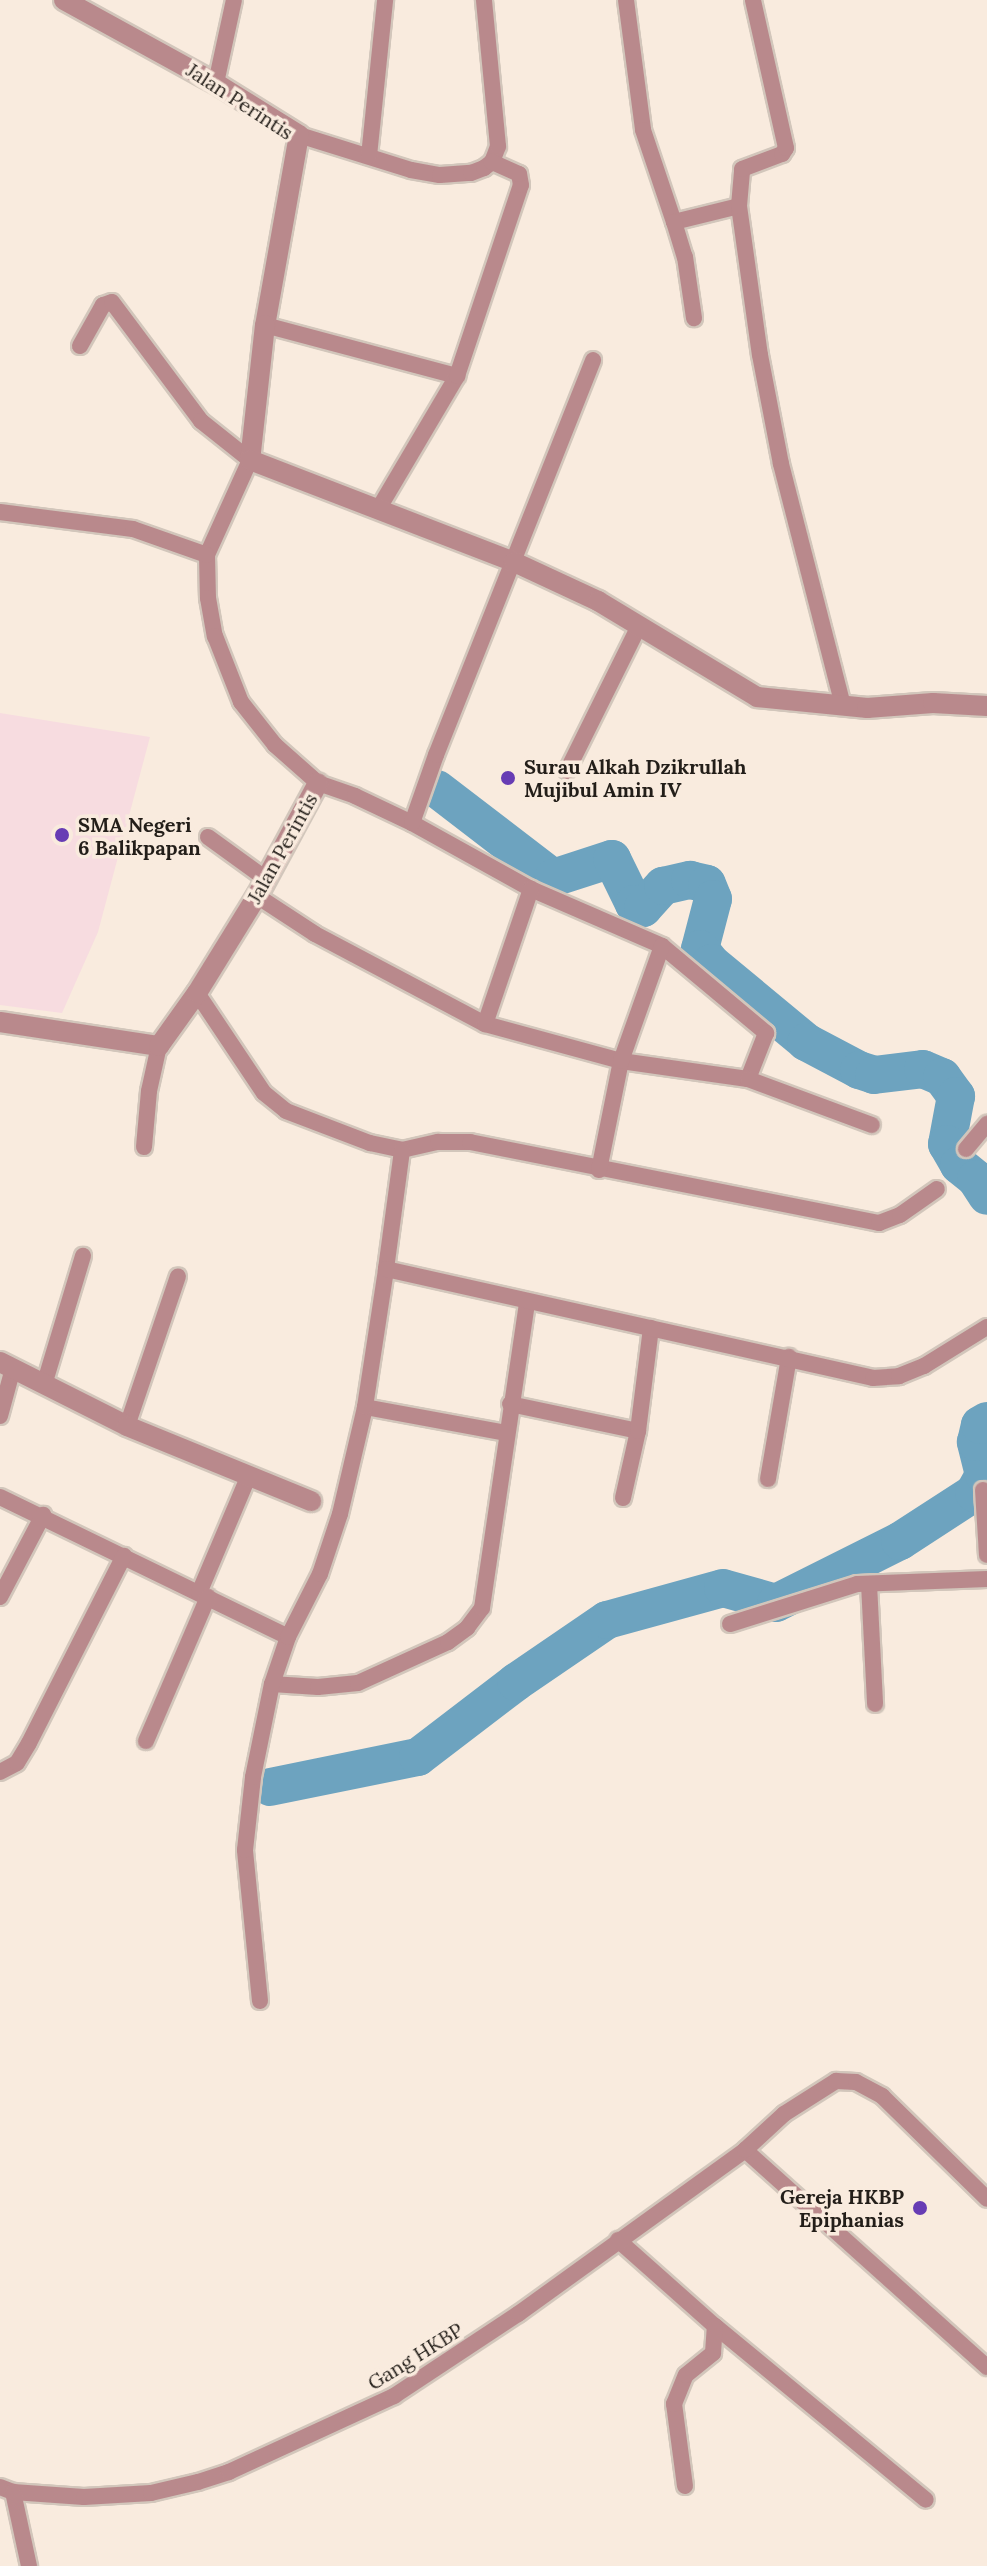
<!DOCTYPE html>
<style>
body{margin:0}
#map{position:relative;width:987px;height:2566px;overflow:hidden;background:#f9ebde;font-family:Lora,serif}
div>[style]{position:absolute}
.education>*{inset:0;background:#f7dce0}
.river>*{height:38px;margin:-19px;padding:0 19px;transform-origin:19px;border-radius:19px;background:#6da3bf}
.roads{filter:drop-shadow(2px 0 #d2c6bb) drop-shadow(-2px 0 #d2c6bb) drop-shadow(0 2px #d2c6bb) drop-shadow(0 -2px #d2c6bb)}
.minor>*{height:16px;margin:-8px;padding:0 8px;transform-origin:8px;border-radius:8px;background:#b9898c}
.tertiary>*{height:20px;margin:-10px;padding:0 10px;transform-origin:10px;border-radius:10px;background:#b9898c}
.dots>*{width:22px;height:22px;translate:-50% -50%;box-sizing:border-box;border:4px solid #f9ebde;border-radius:50%}
span{translate:-50% -50%;white-space:nowrap;text-align:center;line-height:1.15;-webkit-text-stroke:7px #f9ebde;paint-order:stroke}
.street-label{font-size:20px;color:#231e19}
.poi-label{font-size:20px;color:#231e19;font-weight:700}
.left{translate:0 -50%;text-align:left}
.right{translate:-100% -50%;text-align:right}
</style>
<div id="map">
<div class="education">
<div style="clip-path:polygon(0 713px,150px 737px,98px 932px,62px 1013px,0 1005px)"></div>
</div>
<div class="river">
<div style="left:437px;top:789px;width:146px;rotate:37.5deg"></div>
<div style="left:553px;top:878px;width:62px;rotate:-17.9deg"></div>
<div style="left:612px;top:859px;width:50px;rotate:63.9deg"></div>
<div style="left:634px;top:904px;width:10px;rotate:24deg"></div>
<div style="left:643px;top:908px;width:30px;rotate:-48deg"></div>
<div style="left:663px;top:886px;width:28px;rotate:-13deg"></div>
<div style="left:690px;top:880px;width:17px;rotate:13deg"></div>
<div style="left:707px;top:884px;width:16px;rotate:68deg"></div>
<div style="left:713px;top:899px;width:52px;rotate:104.6deg"></div>
<div style="left:700px;top:949px;width:18px;rotate:52deg"></div>
<div style="left:711px;top:963px;width:124px;rotate:39.7deg"></div>
<div style="left:806px;top:1042px;width:60px;rotate:27.8deg"></div>
<div style="left:859px;top:1070px;width:16px;rotate:18deg"></div>
<div style="left:874px;top:1075px;width:49px;rotate:-7deg"></div>
<div style="left:923px;top:1069px;width:21px;rotate:23deg"></div>
<div style="left:942px;top:1077px;width:24px;rotate:54deg"></div>
<div style="left:956px;top:1096px;width:49px;rotate:100.6deg"></div>
<div style="left:947px;top:1144px;width:24px;rotate:60deg"></div>
<div style="left:959px;top:1165px;width:22px;rotate:39deg"></div>
<div style="left:976px;top:1179px;width:20px;rotate:57deg"></div>
<div style="left:270px;top:1787px;width:151px;rotate:-11.5deg"></div>
<div style="left:418px;top:1757px;width:123px;rotate:-37.4deg"></div>
<div style="left:516px;top:1682px;width:110px;rotate:-34.3deg"></div>
<div style="left:607px;top:1620px;width:120px;rotate:-15.4deg"></div>
<div style="left:723px;top:1588px;width:55px;rotate:15.8deg"></div>
<div style="left:776px;top:1603px;width:139px;rotate:-26.6deg"></div>
<div style="left:900px;top:1541px;width:88px;rotate:-33deg"></div>
<div style="left:974px;top:1493px;width:21px;rotate:-61deg"></div>
<div style="left:984px;top:1475px;width:34px;rotate:-104deg"></div>
<div style="left:976px;top:1442px;width:17px;rotate:-77deg"></div>
<div style="left:980px;top:1425px;width:8px;rotate:-30deg"></div>
</div>
<div class="roads">
<div class="minor">
<div style="left:626px;top:0;width:131px;rotate:82.5deg"></div>
<div style="left:643px;top:130px;width:97px;rotate:71.4deg"></div>
<div style="left:674px;top:222px;width:67px;rotate:-13.8deg"></div>
<div style="left:739px;top:206px;width:150px;rotate:82deg"></div>
<div style="left:760px;top:355px;width:111px;rotate:79.1deg"></div>
<div style="left:781px;top:464px;width:250px;rotate:75.6deg"></div>
<div style="left:216px;top:83px;width:85px;rotate:-77.8deg"></div>
<div style="left:299px;top:135px;width:117px;rotate:17.4deg"></div>
<div style="left:411px;top:170px;width:29px;rotate:10deg"></div>
<div style="left:440px;top:175px;width:31px;rotate:-4deg"></div>
<div style="left:471px;top:173px;width:14px;rotate:-21deg"></div>
<div style="left:484px;top:168px;width:10px;rotate:-37deg"></div>
<div style="left:492px;top:162px;width:17px;rotate:-69deg"></div>
<div style="left:498px;top:146px;width:147px;rotate:-95.5deg"></div>
<div style="left:369px;top:156px;width:157px;rotate:-84.1deg"></div>
<div style="left:739px;top:206px;width:37px;rotate:-85deg"></div>
<div style="left:742px;top:169px;width:43px;rotate:-20.6deg"></div>
<div style="left:782px;top:154px;width:7px;rotate:-56deg"></div>
<div style="left:786px;top:148px;width:152px;rotate:-102.6deg"></div>
<div style="left:674px;top:222px;width:37px;rotate:73deg"></div>
<div style="left:685px;top:257px;width:62px;rotate:81.6deg"></div>
<div style="left:265px;top:325px;width:199px;rotate:14.9deg"></div>
<div style="left:80px;top:346px;width:47px;rotate:-60.7deg"></div>
<div style="left:103px;top:305px;width:9px;rotate:-18deg"></div>
<div style="left:112px;top:302px;width:149px;rotate:53.2deg"></div>
<div style="left:201px;top:421px;width:63px;rotate:38.5deg"></div>
<div style="left:250px;top:460px;width:104px;rotate:114.4deg"></div>
<div style="left:207px;top:555px;width:43px;rotate:88.7deg"></div>
<div style="left:208px;top:598px;width:39px;rotate:80deg"></div>
<div style="left:215px;top:636px;width:71px;rotate:68.5deg"></div>
<div style="left:241px;top:702px;width:55px;rotate:51.7deg"></div>
<div style="left:275px;top:745px;width:57px;rotate:41.5deg"></div>
<div style="left:318px;top:783px;width:39px;rotate:19deg"></div>
<div style="left:355px;top:796px;width:63px;rotate:25.3deg"></div>
<div style="left:412px;top:823px;width:136px;rotate:29deg"></div>
<div style="left:531px;top:889px;width:143px;rotate:23.5deg"></div>
<div style="left:662px;top:946px;width:136px;rotate:39.9deg"></div>
<div style="left:766px;top:1033px;width:49px;rotate:111.4deg"></div>
<div style="left:379px;top:508px;width:153px;rotate:-59.4deg"></div>
<div style="left:457px;top:376px;width:201px;rotate:-71.5deg"></div>
<div style="left:521px;top:185px;width:11px;rotate:-100deg"></div>
<div style="left:519px;top:174px;width:30px;rotate:-156deg"></div>
<div style="left:0;top:512px;width:134px;rotate:7.3deg"></div>
<div style="left:133px;top:529px;width:78px;rotate:19.4deg"></div>
<div style="left:567px;top:771px;width:162px;rotate:-63.6deg"></div>
<div style="left:412px;top:823px;width:72px;rotate:-70.6deg"></div>
<div style="left:436px;top:755px;width:425px;rotate:-68.3deg"></div>
<div style="left:208px;top:837px;width:72px;rotate:35.9deg"></div>
<div style="left:257px;top:896px;width:69px;rotate:33.2deg"></div>
<div style="left:315px;top:934px;width:192px;rotate:27.9deg"></div>
<div style="left:485px;top:1024px;width:141px;rotate:15.2deg"></div>
<div style="left:621px;top:1061px;width:128px;rotate:8.1deg"></div>
<div style="left:748px;top:1079px;width:132px;rotate:20.4deg"></div>
<div style="left:197px;top:993px;width:120px;rotate:56.2deg"></div>
<div style="left:264px;top:1093px;width:28px;rotate:39deg"></div>
<div style="left:286px;top:1111px;width:90px;rotate:20.9deg"></div>
<div style="left:370px;top:1143px;width:33px;rotate:12deg"></div>
<div style="left:402px;top:1150px;width:37px;rotate:-13deg"></div>
<div style="left:438px;top:1142px;width:32px"></div>
<div style="left:470px;top:1142px;width:417px;rotate:11.2deg"></div>
<div style="left:879px;top:1223px;width:22px;rotate:-21deg"></div>
<div style="left:900px;top:1215px;width:45px;rotate:-35.1deg"></div>
<div style="left:485px;top:1024px;width:143px;rotate:-71.2deg"></div>
<div style="left:144px;top:1147px;width:56px;rotate:-84.9deg"></div>
<div style="left:149px;top:1091px;width:46px;rotate:-77.5deg"></div>
<div style="left:966px;top:1149px;width:33px;rotate:-50deg"></div>
<div style="left:599px;top:1170px;width:111px;rotate:-78.6deg"></div>
<div style="left:621px;top:1061px;width:122px;rotate:-70.4deg"></div>
<div style="left:386px;top:1269px;width:120px;rotate:-82.3deg"></div>
<div style="left:44px;top:1385px;width:135px;rotate:-73.2deg"></div>
<div style="left:510px;top:1404px;width:131px;rotate:11.9deg"></div>
<div style="left:365px;top:1407px;width:143px;rotate:10.4deg"></div>
<div style="left:0;top:1416px;width:50px;rotate:-74.8deg"></div>
<div style="left:127px;top:1426px;width:158px;rotate:-71.2deg"></div>
<div style="left:768px;top:1479px;width:124px;rotate:-80.2deg"></div>
<div style="left:983px;top:1490px;width:65px;rotate:86.5deg"></div>
<div style="left:0;top:1497px;width:320px;rotate:25.9deg"></div>
<div style="left:623px;top:1498px;width:69px;rotate:-77.4deg"></div>
<div style="left:638px;top:1431px;width:104px;rotate:-82.8deg"></div>
<div style="left:869px;top:1584px;width:120px;rotate:87.1deg"></div>
<div style="left:199px;top:1593px;width:128px;rotate:-67deg"></div>
<div style="left:0;top:1597px;width:93px;rotate:-62.3deg"></div>
<div style="left:730px;top:1624px;width:133px;rotate:-17.5deg"></div>
<div style="left:857px;top:1584px;width:130px;rotate:-2.2deg"></div>
<div style="left:272px;top:1684px;width:46px;rotate:3.7deg"></div>
<div style="left:318px;top:1687px;width:40px;rotate:-5.7deg"></div>
<div style="left:358px;top:1683px;width:99px;rotate:-24.5deg"></div>
<div style="left:448px;top:1642px;width:24px;rotate:-36deg"></div>
<div style="left:467px;top:1628px;width:25px;rotate:-53deg"></div>
<div style="left:482px;top:1608px;width:308px;rotate:-81.6deg"></div>
<div style="left:146px;top:1741px;width:157px;rotate:-66.7deg"></div>
<div style="left:0;top:1772px;width:19px;rotate:-28deg"></div>
<div style="left:17px;top:1763px;width:23px;rotate:-59deg"></div>
<div style="left:29px;top:1743px;width:210px;rotate:-63.1deg"></div>
<div style="left:260px;top:2001px;width:152px;rotate:-95.7deg"></div>
<div style="left:245px;top:1850px;width:73px;rotate:-83.7deg"></div>
<div style="left:253px;top:1777px;width:95px;rotate:-78.5deg"></div>
<div style="left:272px;top:1684px;width:50px;rotate:-71.2deg"></div>
<div style="left:288px;top:1637px;width:71px;rotate:-63.1deg"></div>
<div style="left:320px;top:1574px;width:63px;rotate:-71.6deg"></div>
<div style="left:340px;top:1514px;width:110px;rotate:-76.8deg"></div>
<div style="left:365px;top:1407px;width:140px;rotate:-81.3deg"></div>
<div style="left:386px;top:1269px;width:499px;rotate:12.6deg"></div>
<div style="left:873px;top:1378px;width:26px;rotate:-4deg"></div>
<div style="left:899px;top:1376px;width:27px;rotate:-22deg"></div>
<div style="left:924px;top:1366px;width:74px;rotate:-31.8deg"></div>
<div style="left:745px;top:2150px;width:325px;rotate:41.9deg"></div>
<div style="left:618px;top:2240px;width:130px;rotate:41.6deg"></div>
<div style="left:715px;top:2326px;width:273px;rotate:39.5deg"></div>
<div style="left:685px;top:2486px;width:83px;rotate:-97.6deg"></div>
<div style="left:674px;top:2404px;width:31px;rotate:-68deg"></div>
<div style="left:686px;top:2375px;width:35px;rotate:-39deg"></div>
<div style="left:713px;top:2353px;width:27px;rotate:-86deg"></div>
<div style="left:0;top:2487px;width:14px;rotate:21deg"></div>
<div style="left:13px;top:2492px;width:71px;rotate:4deg"></div>
<div style="left:84px;top:2497px;width:67px;rotate:-3.4deg"></div>
<div style="left:151px;top:2493px;width:48px;rotate:-13.2deg"></div>
<div style="left:198px;top:2482px;width:33px;rotate:-18deg"></div>
<div style="left:229px;top:2472px;width:182px;rotate:-24.7deg"></div>
<div style="left:394px;top:2396px;width:149px;rotate:-33.5deg"></div>
<div style="left:518px;top:2314px;width:280px;rotate:-35.8deg"></div>
<div style="left:745px;top:2150px;width:53px;rotate:-42.7deg"></div>
<div style="left:784px;top:2114px;width:62px;rotate:-32.4deg"></div>
<div style="left:836px;top:2081px;width:20px;rotate:3deg"></div>
<div style="left:856px;top:2082px;width:30px;rotate:28deg"></div>
<div style="left:882px;top:2096px;width:147px;rotate:44.4deg"></div>
<div style="left:13px;top:2492px;width:76px;rotate:77.8deg"></div>
</div>
<div class="tertiary">
<div style="left:64px;top:0;width:175px;rotate:28.8deg"></div>
<div style="left:217px;top:84px;width:97px;rotate:31.9deg"></div>
<div style="left:299px;top:135px;width:193px;rotate:100.1deg"></div>
<div style="left:265px;top:325px;width:136px;rotate:96.3deg"></div>
<div style="left:250px;top:460px;width:283px;rotate:21.1deg"></div>
<div style="left:514px;top:562px;width:93px;rotate:24.9deg"></div>
<div style="left:598px;top:601px;width:186px;rotate:31.1deg"></div>
<div style="left:757px;top:697px;width:111px;rotate:5.7deg"></div>
<div style="left:867px;top:708px;width:66px;rotate:-4.3deg"></div>
<div style="left:933px;top:703px;width:54px;rotate:3.2deg"></div>
<div style="left:0;top:1022px;width:161px;rotate:8.6deg"></div>
<div style="left:159px;top:1046px;width:65px;rotate:-54.4deg"></div>
<div style="left:197px;top:993px;width:114px;rotate:-58.3deg"></div>
<div style="left:257px;top:896px;width:128px;rotate:-61.6deg"></div>
<div style="left:0;top:1362px;width:142px;rotate:26.7deg"></div>
<div style="left:127px;top:1426px;width:199px;rotate:22.2deg"></div>
</div>
</div>
<div class="dots">
<div style="left:508px;top:778px;background:#673cb4"></div>
<div style="left:62px;top:835px;background:#673cb4"></div>
<div style="left:920px;top:2208px;background:#673cb4"></div>
</div>
<div class="street-label">
<span style="left:240px;top:101px;rotate:33deg">Jalan Perintis</span>
<span style="left:282px;top:848px;rotate:-61deg">Jalan Perintis</span>
<span style="left:415px;top:2356px;rotate:-32deg">Gang HKBP</span>
</div>
<div class="poi-label">
<span class="left" style="left:524px;top:778px">Surau Alkah Dzikrullah<br>Mujibul Amin IV</span>
<span class="left" style="left:78px;top:836px">SMA Negeri<br>6 Balikpapan</span>
<span class="right" style="left:904px;top:2208px">Gereja HKBP<br>Epiphanias</span>
</div>
</div>
